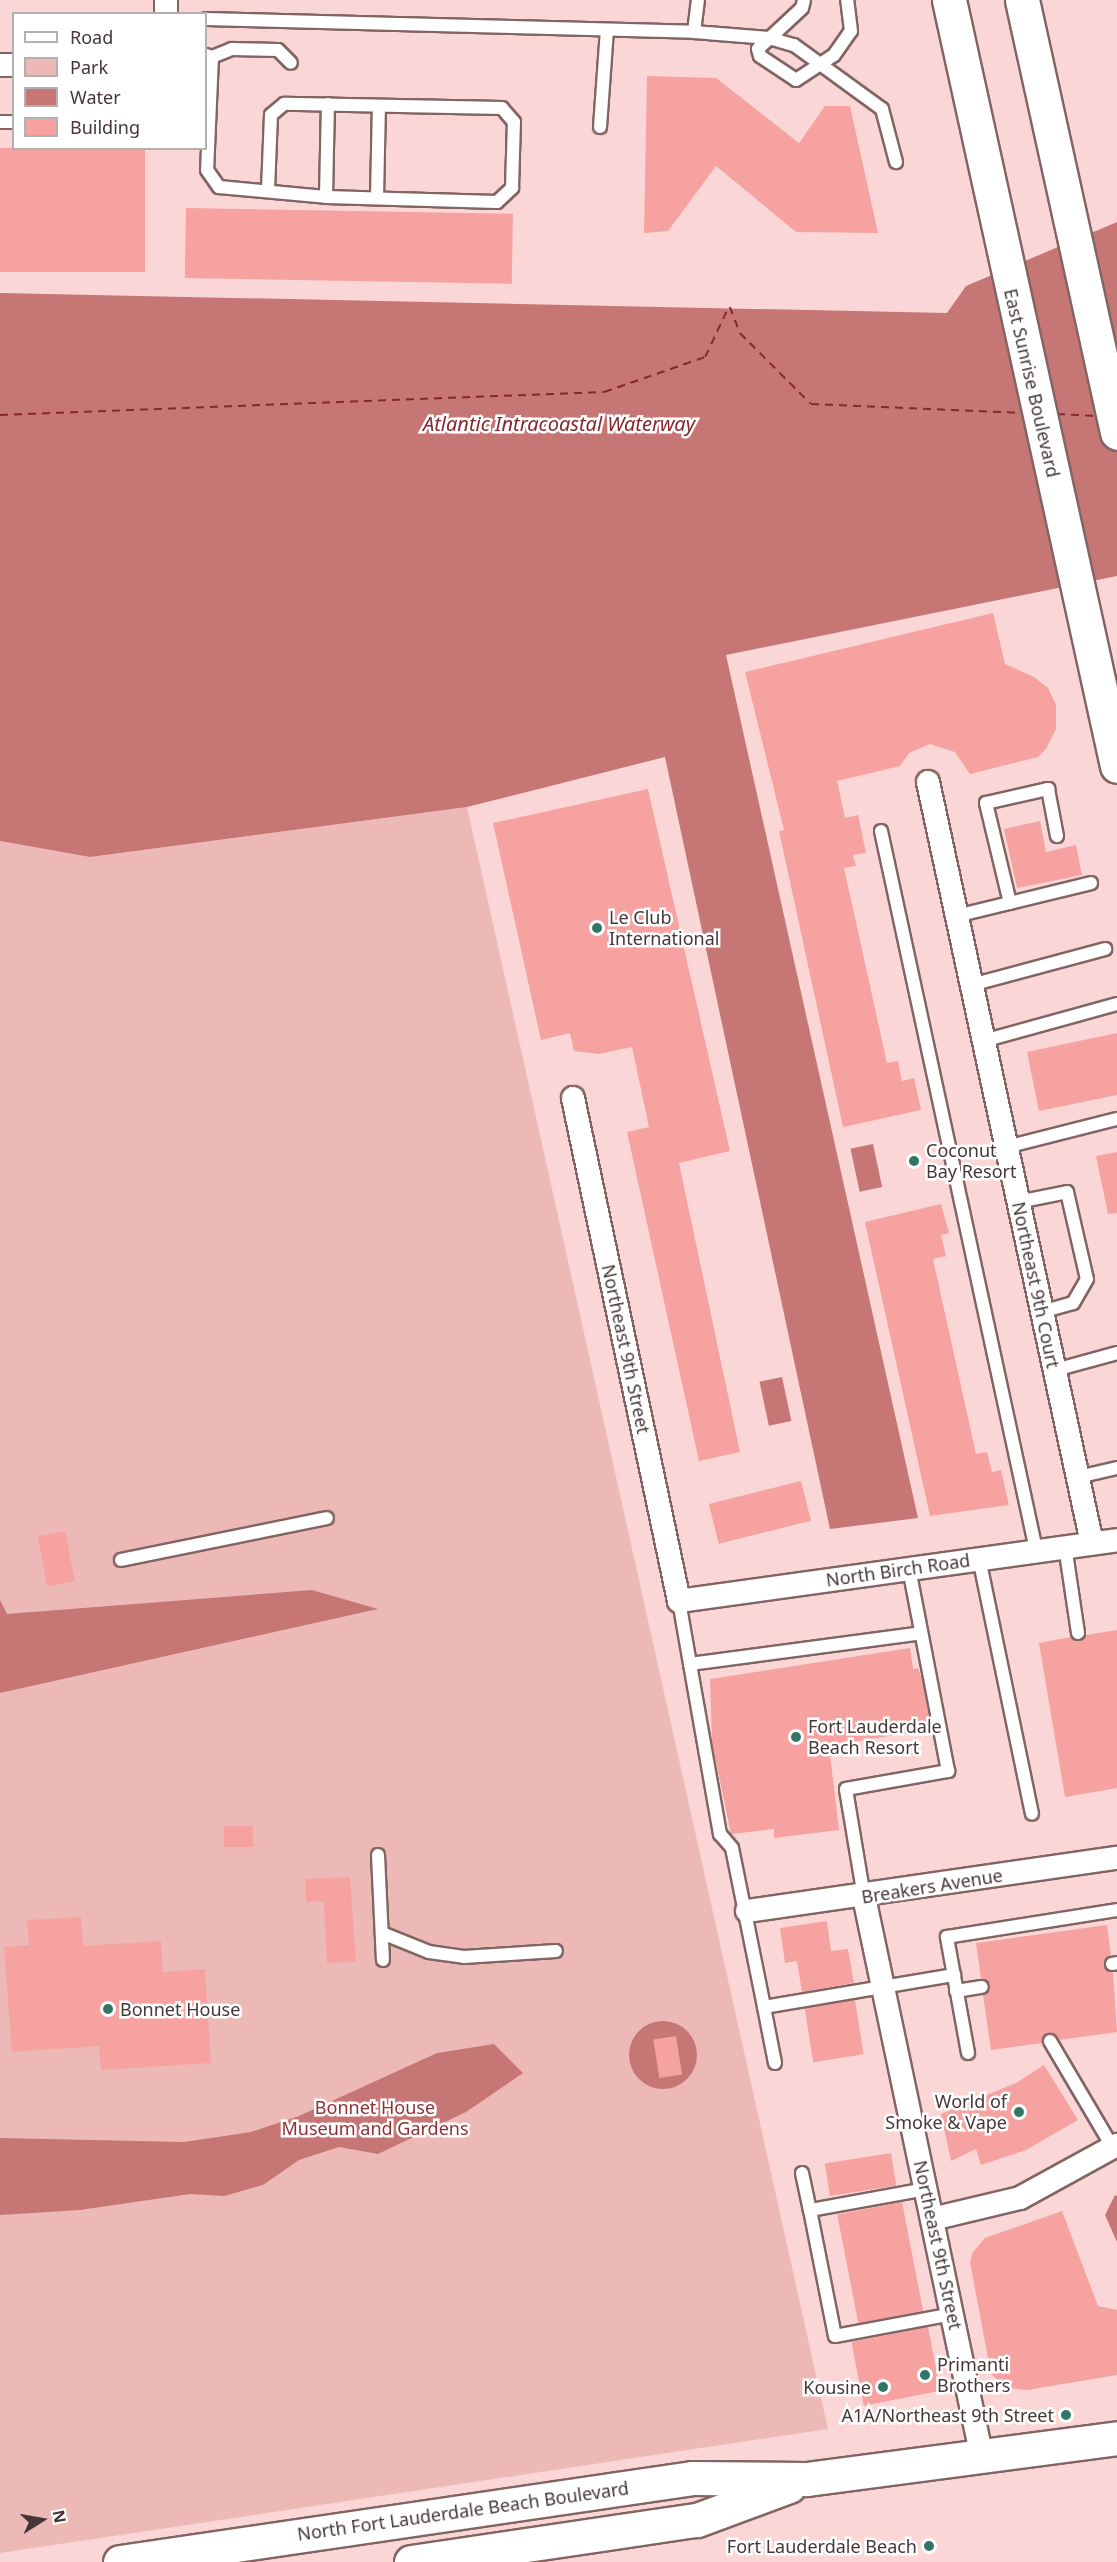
<!DOCTYPE html>
<style>
body{margin:0}
#map{position:relative;width:1117px;height:2562px;overflow:hidden;background:#fad7d6;font-family:"Noto Sans",sans-serif}
div>[style]{position:absolute}
.green>*{inset:0;background:#edb9b7}
.water>*{inset:0;background:#c57675;transform-origin:0 0}
.round{border-radius:50%}
.ferry>*{height:1.5px;margin-top:-0.75px;transform-origin:0;background:repeating-linear-gradient(90deg,#85272d 0 8px,transparent 0 14px)}
.building>*{inset:0;background:#f5a2a0;transform-origin:0 0}
.roads{filter:drop-shadow(2px 0 #826463) drop-shadow(-2px 0 #826463) drop-shadow(0 2px #826463) drop-shadow(0 -2px #826463)}
.lane>*{height:12px;margin:-6px;padding:0 6px;transform-origin:6px;border-radius:6px;background:#fff}
.street>*{height:22px;margin:-11px;padding:0 11px;transform-origin:11px;border-radius:11px;background:#fff}
.primary>*{height:33px;margin:-16.5px;padding:0 16.5px;transform-origin:16.5px;border-radius:16.5px;background:#fff}
.dots>*{width:16px;height:16px;translate:-50% -50%;box-sizing:border-box;border:3px solid #fff;border-radius:50%}
span{translate:-50% -50%;white-space:nowrap;text-align:center;line-height:1.15;-webkit-text-stroke:5px #fff;paint-order:stroke}
.street-label{font-size:18px;color:#453737}
.poi-label{font-size:18px;color:#453737}
.left{translate:0 -50%;text-align:left}
.right{translate:-100% -50%;text-align:right}
.park-label{font-size:18px;color:#8f3035}
.water-label{font-size:20px;color:#85272d;font-style:italic}
.legend{position:absolute;left:12px;top:12px;width:195px;height:138px;box-sizing:border-box;background:#fff;border:2px solid #b5afaf;margin:0;padding:8px 10px;list-style:none;font-size:18px;color:#453737}
.legend li{display:flex;align-items:center;gap:12px;height:30px}
.legend b{width:30px;border:2px solid #b5afaf}
.north{position:absolute;left:12px;top:2490px;width:60px;height:60px;-webkit-text-stroke:4px #fff;paint-order:stroke;rotate:79deg;font-size:16px;font-weight:700;line-height:24px;text-align:center;color:#453737}
.north::after{content:'';display:block;margin:auto;width:21px;height:27px;background:#453737;clip-path:polygon(50% 0,100% 100%,50% 72%,0 100%)}
</style>
<div id="map">
<div class="green">
<div style="clip-path:polygon(467px 807px,828px 2429px,0 2553px,0 841px,90px 857px)"></div>
</div>
<div class="water">
<div style="clip-path:polygon(1117px 222px,1117px 576px,726px 655px,918px 1518px,830px 1529px,665px 757px,467px 807px,90px 857px,0 841px,0 293px,947px 313px,966px 286px)"></div>
<div style="left:873px;top:1144px;width:44px;height:23px;rotate:78deg"></div>
<div style="left:782px;top:1377px;width:45px;height:23px;rotate:78deg"></div>
<div style="clip-path:polygon(312px 1590px,378px 1609px,0 1693px,0 1600px,7px 1614px)"></div>
<div class="round" style="left:629px;top:2021px;width:68px;height:68px"></div>
<div style="clip-path:polygon(494px 2044px,523px 2073px,466px 2112px,378px 2154px,339px 2147px,299px 2160px,263px 2185px,224px 2196px,190px 2194px,80px 2210px,0 2215px,0 2138px,184px 2142px,251px 2132px,299px 2116px,437px 2053px)"></div>
<div style="clip-path:polygon(1115px 2195px,1117px 2196px,1117px 2242px,1105px 2215px)"></div>
</div>
<div class="ferry">
<div style="left:730px;top:307px;width:28px;rotate:69deg"></div>
<div style="left:740px;top:333px;width:100px;rotate:45deg"></div>
<div style="left:811px;top:404px;width:211px;rotate:2.4deg"></div>
<div style="left:1057px;top:414px;width:40px;rotate:2.9deg"></div>
<div style="left:0;top:415px;width:604px;rotate:-2.18deg"></div>
<div style="left:604px;top:392px;width:107px;rotate:-19.1deg"></div>
<div style="left:705px;top:357px;width:56px;rotate:-64.8deg"></div>
</div>
<div class="building">
<div style="clip-path:polygon(647px 76px,716px 78px,799px 143px,825px 106px,850px 106px,878px 233px,796px 232px,716px 166px,668px 231px,644px 233px)"></div>
<div style="left:0;top:148px;width:145px;height:124px"></div>
<div style="left:186px;top:208px;width:327px;height:70px;rotate:1deg"></div>
<div style="clip-path:polygon(993px 613px,1005px 664px,1034px 677px,1048px 688px,1056px 705px,1056px 729px,1046px 749px,1038px 757px,970px 774px,955px 752px,930px 744px,909px 753px,900px 766px,837px 781px,845px 818px,858px 815px,866px 853px,853px 855px,856px 866px,844px 868px,887px 1063px,898px 1061px,902px 1081px,914px 1078px,921px 1110px,843px 1127px,779px 831px,784px 830px,745px 672px)"></div>
<div style="clip-path:polygon(648px 789px,730px 1151px,679px 1163px,740px 1452px,699px 1461px,627px 1132px,649px 1127px,632px 1047px,599px 1054px,574px 1051px,570px 1033px,541px 1040px,493px 823px)"></div>
<div style="clip-path:polygon(1040px 821px,1046px 852px,1076px 845px,1082px 875px,1017px 888px,1004px 829px)"></div>
<div style="clip-path:polygon(1117px 1033px,1117px 1095px,1039px 1111px,1027px 1052px)"></div>
<div style="clip-path:polygon(1117px 1152px,1117px 1213px,1108px 1214px,1096px 1156px)"></div>
<div style="clip-path:polygon(941px 1204px,949px 1233px,941px 1235px,946px 1256px,933px 1259px,976px 1454px,987px 1452px,992px 1472px,1001px 1470px,1009px 1505px,930px 1516px,865px 1222px)"></div>
<div style="left:801px;top:1481px;width:41px;height:95px;rotate:76deg"></div>
<div style="left:65px;top:1531px;width:51px;height:28px;rotate:79deg"></div>
<div style="clip-path:polygon(1117px 1630px,1117px 1788px,1065px 1797px,1039px 1643px,1071px 1637px,1080px 1641px,1086px 1635px)"></div>
<div style="clip-path:polygon(910px 1648px,913px 1669px,918px 1668px,923px 1683px,931px 1729px,829px 1746px,839px 1830px,774px 1838px,774px 1829px,731px 1834px,712px 1742px,710px 1679px)"></div>
<div style="left:253px;top:1826px;width:21px;height:29px;rotate:90deg"></div>
<div style="clip-path:polygon(350px 1877px,356px 1962px,327px 1963px,324px 1901px,306px 1902px,305px 1879px)"></div>
<div style="clip-path:polygon(81px 1917px,83px 1946px,161px 1941px,163px 1972px,205px 1969px,211px 2063px,101px 2070px,99px 2046px,12px 2052px,4px 1947px,29px 1945px,27px 1920px)"></div>
<div style="clip-path:polygon(827px 1921px,831px 1951px,848px 1949px,854px 1983px,802px 1992px,797px 1961px,785px 1963px,780px 1928px)"></div>
<div style="clip-path:polygon(1107px 1925px,1111px 1956px,1104px 1965px,1113px 1972px,1117px 2032px,1059px 2040px,1049px 2033px,1042px 2043px,991px 2050px,983px 1995px,990px 1986px,981px 1979px,976px 1943px)"></div>
<div style="left:855px;top:2000px;width:55px;height:51px;rotate:81deg"></div>
<div style="left:676px;top:2036px;width:39px;height:23px;rotate:81deg"></div>
<div style="clip-path:polygon(1044px 2065px,1078px 2120px,1026px 2150px,981px 2165px,976px 2149px,951px 2161px,941px 2114px,1016px 2083px)"></div>
<div style="left:891px;top:2153px;width:33px;height:67px;rotate:81deg"></div>
<div style="left:902px;top:2202px;width:111px;height:66px;rotate:79deg"></div>
<div style="clip-path:polygon(1062px 2211px,1098px 2306px,1117px 2310px,1117px 2375px,1027px 2390px,1008px 2388px,991px 2374px,970px 2262px,973px 2252px,985px 2238px)"></div>
<div style="left:928px;top:2327px;width:65px;height:78px;rotate:79deg"></div>
</div>
<div class="roads">
<div class="lane">
<div style="left:804px;top:0;width:8px;rotate:104deg"></div>
<div style="left:802px;top:8px;width:60px;rotate:137deg"></div>
<div style="left:758px;top:49px;width:7px;rotate:74deg"></div>
<div style="left:760px;top:56px;width:43px;rotate:33.7deg"></div>
<div style="left:796px;top:80px;width:45px;rotate:-33.3deg"></div>
<div style="left:834px;top:55px;width:29px;rotate:-55deg"></div>
<div style="left:851px;top:31px;width:31px;rotate:-97deg"></div>
<div style="left:206px;top:19px;width:488px;rotate:1.5deg"></div>
<div style="left:694px;top:32px;width:75px;rotate:4.6deg"></div>
<div style="left:769px;top:38px;width:26px;rotate:16deg"></div>
<div style="left:794px;top:45px;width:109px;rotate:36deg"></div>
<div style="left:882px;top:109px;width:55px;rotate:75.2deg"></div>
<div style="left:694px;top:32px;width:32px;rotate:-83deg"></div>
<div style="left:206px;top:55px;width:6px;rotate:18deg"></div>
<div style="left:212px;top:57px;width:22px;rotate:-22deg"></div>
<div style="left:232px;top:49px;width:46px;rotate:1.2deg"></div>
<div style="left:278px;top:50px;width:18px;rotate:45deg"></div>
<div style="left:212px;top:57px;width:113px;rotate:92.5deg"></div>
<div style="left:207px;top:170px;width:21px;rotate:55deg"></div>
<div style="left:219px;top:187px;width:107px;rotate:5.3deg"></div>
<div style="left:326px;top:197px;width:171px;rotate:1.7deg"></div>
<div style="left:497px;top:202px;width:21px;rotate:-43deg"></div>
<div style="left:512px;top:188px;width:66px;rotate:-88.3deg"></div>
<div style="left:514px;top:122px;width:18px;rotate:-131deg"></div>
<div style="left:502px;top:108px;width:218px;rotate:-178.9deg"></div>
<div style="left:284px;top:104px;width:17px;rotate:140deg"></div>
<div style="left:271px;top:115px;width:75px;rotate:92.3deg"></div>
<div style="left:0;top:122px;width:14px"></div>
<div style="left:600px;top:127px;width:97px;rotate:-85.9deg"></div>
<div style="left:326px;top:197px;width:93px;rotate:-88.8deg"></div>
<div style="left:377px;top:198px;width:92px;rotate:-88.8deg"></div>
<div style="left:881px;top:831px;width:736px;rotate:77.83deg"></div>
<div style="left:1010px;top:903px;width:103px;rotate:-103.5deg"></div>
<div style="left:986px;top:803px;width:64px;rotate:-12.7deg"></div>
<div style="left:1048px;top:789px;width:48px;rotate:79.2deg"></div>
<div style="left:956px;top:916px;width:139px;rotate:-13.7deg"></div>
<div style="left:971px;top:985px;width:139px;rotate:-15deg"></div>
<div style="left:983px;top:1041px;width:139px;rotate:-15.4deg"></div>
<div style="left:1006px;top:1147px;width:114px;rotate:-14.2deg"></div>
<div style="left:1018px;top:1202px;width:50px;rotate:-11.5deg"></div>
<div style="left:1067px;top:1192px;width:89px;rotate:77.1deg"></div>
<div style="left:1087px;top:1279px;width:28px;rotate:120deg"></div>
<div style="left:1073px;top:1303px;width:32px;rotate:164deg"></div>
<div style="left:1055px;top:1370px;width:64px;rotate:-15.3deg"></div>
<div style="left:1078px;top:1477px;width:40px;rotate:-13deg"></div>
<div style="left:1065px;top:1546px;width:88px;rotate:81.5deg"></div>
<div style="left:979px;top:1558px;width:261px;rotate:78.3deg"></div>
<div style="left:121px;top:1560px;width:210px;rotate:-11.5deg"></div>
<div style="left:679px;top:1601px;width:64px;rotate:80.1deg"></div>
<div style="left:690px;top:1664px;width:233px;rotate:-7.6deg"></div>
<div style="left:690px;top:1664px;width:173px;rotate:80deg"></div>
<div style="left:720px;top:1834px;width:18px;rotate:49deg"></div>
<div style="left:732px;top:1848px;width:162px;rotate:78.6deg"></div>
<div style="left:378px;top:1855px;width:105px;rotate:87.3deg"></div>
<div style="left:864px;top:1897px;width:109px;rotate:-99.5deg"></div>
<div style="left:846px;top:1789px;width:104px;rotate:-10deg"></div>
<div style="left:948px;top:1771px;width:207px;rotate:-100.9deg"></div>
<div style="left:382px;top:1933px;width:51px;rotate:22deg"></div>
<div style="left:429px;top:1952px;width:35px;rotate:8deg"></div>
<div style="left:464px;top:1957px;width:92px;rotate:-3.7deg"></div>
<div style="left:1112px;top:1964px;width:5px;rotate:-11deg"></div>
<div style="left:956px;top:1991px;width:26px;rotate:-9deg"></div>
<div style="left:1050px;top:2041px;width:124px;rotate:59.5deg"></div>
<div style="left:968px;top:2053px;width:118px;rotate:-100.3deg"></div>
<div style="left:947px;top:1937px;width:172px;rotate:-9deg"></div>
<div style="left:775px;top:2063px;width:57px;rotate:-101.1deg"></div>
<div style="left:764px;top:2007px;width:193px;rotate:-9.6deg"></div>
<div style="left:802px;top:2173px;width:38px;rotate:78deg"></div>
<div style="left:926px;top:2189px;width:118px;rotate:169.7deg"></div>
<div style="left:810px;top:2210px;width:128px;rotate:78.8deg"></div>
<div style="left:835px;top:2336px;width:119px;rotate:-10.6deg"></div>
</div>
<div class="street">
<div style="left:166px;top:14px;width:14px;rotate:-90deg"></div>
<div style="left:0;top:65px;width:14px"></div>
<div style="left:928px;top:782px;width:778px;rotate:77.84deg"></div>
<div style="left:573px;top:1098px;width:514px;rotate:78.1deg"></div>
<div style="left:679px;top:1601px;width:442px;rotate:-7.9deg"></div>
<div style="left:864px;top:1897px;width:568px;rotate:78.12deg"></div>
<div style="left:747px;top:1911px;width:374px;rotate:-8.2deg"></div>
<div style="left:932px;top:2219px;width:90px;rotate:-13.4deg"></div>
<div style="left:1020px;top:2198px;width:111px;rotate:-28.7deg"></div>
</div>
<div class="primary">
<div style="left:949px;top:0;width:784px;rotate:77.63deg"></div>
<div style="left:1022px;top:0;width:443px;rotate:77.6deg"></div>
<div style="left:120px;top:2562px;width:578px;rotate:-8.35deg"></div>
<div style="left:692px;top:2478px;width:115px;rotate:0.5deg"></div>
<div style="left:807px;top:2479px;width:313px;rotate:-7.5deg"></div>
<div style="left:411px;top:2562px;width:289px;rotate:-8.4deg"></div>
<div style="left:697px;top:2520px;width:98px;rotate:-20.3deg"></div>
</div>
</div>
<div class="dots">
<div style="left:597px;top:928px;background:#347666"></div>
<div style="left:914px;top:1161px;background:#347666"></div>
<div style="left:796px;top:1737px;background:#347666"></div>
<div style="left:108px;top:2009px;background:#347666"></div>
<div style="left:1019px;top:2112px;background:#347666"></div>
<div style="left:925px;top:2375px;background:#347666"></div>
<div style="left:883px;top:2387px;background:#347666"></div>
<div style="left:1066px;top:2415px;background:#347666"></div>
<div style="left:929px;top:2546px;background:#347666"></div>
</div>
<div class="street-label">
<span style="left:1032px;top:383px;rotate:77deg">East Sunrise Boulevard</span>
<span style="left:1036px;top:1285px;rotate:78deg">Northeast 9th Court</span>
<span style="left:626px;top:1349px;rotate:78deg">Northeast 9th Street</span>
<span style="left:898px;top:1570px;rotate:-8deg">North Birch Road</span>
<span style="left:932px;top:1886px;rotate:-9deg">Breakers Avenue</span>
<span style="left:938px;top:2245px;rotate:78deg">Northeast 9th Street</span>
<span style="left:463px;top:2511px;rotate:-8deg">North Fort Lauderdale Beach Boulevard</span>
</div>
<div class="poi-label">
<span class="left" style="left:609px;top:928px">Le Club<br>International</span>
<span class="left" style="left:926px;top:1161px">Coconut<br>Bay Resort</span>
<span class="left" style="left:808px;top:1737px">Fort Lauderdale<br>Beach Resort</span>
<span class="left" style="left:120px;top:2009px">Bonnet House</span>
<span class="right" style="left:1007px;top:2112px">World of<br>Smoke &amp; Vape</span>
<span class="left" style="left:937px;top:2375px">Primanti<br>Brothers</span>
<span class="right" style="left:871px;top:2387px">Kousine</span>
<span class="right" style="left:1054px;top:2415px">A1A/Northeast 9th Street</span>
<span class="right" style="left:917px;top:2546px">Fort Lauderdale Beach</span>
</div>
<div class="park-label">
<span style="left:375px;top:2118px">Bonnet House<br>Museum and Gardens</span>
</div>
<div class="water-label">
<span style="left:559px;top:423px">Atlantic Intracoastal Waterway</span>
</div>
<ul class="legend">
<li><b style="height:8px;background:#fff"></b>Road</li>
<li><b style="height:16px;background:#edb9b7"></b>Park</li>
<li><b style="height:16px;background:#c57675"></b>Water</li>
<li><b style="height:16px;background:#f5a2a0"></b>Building</li>
</ul>
<div class="north">N</div>
</div>
